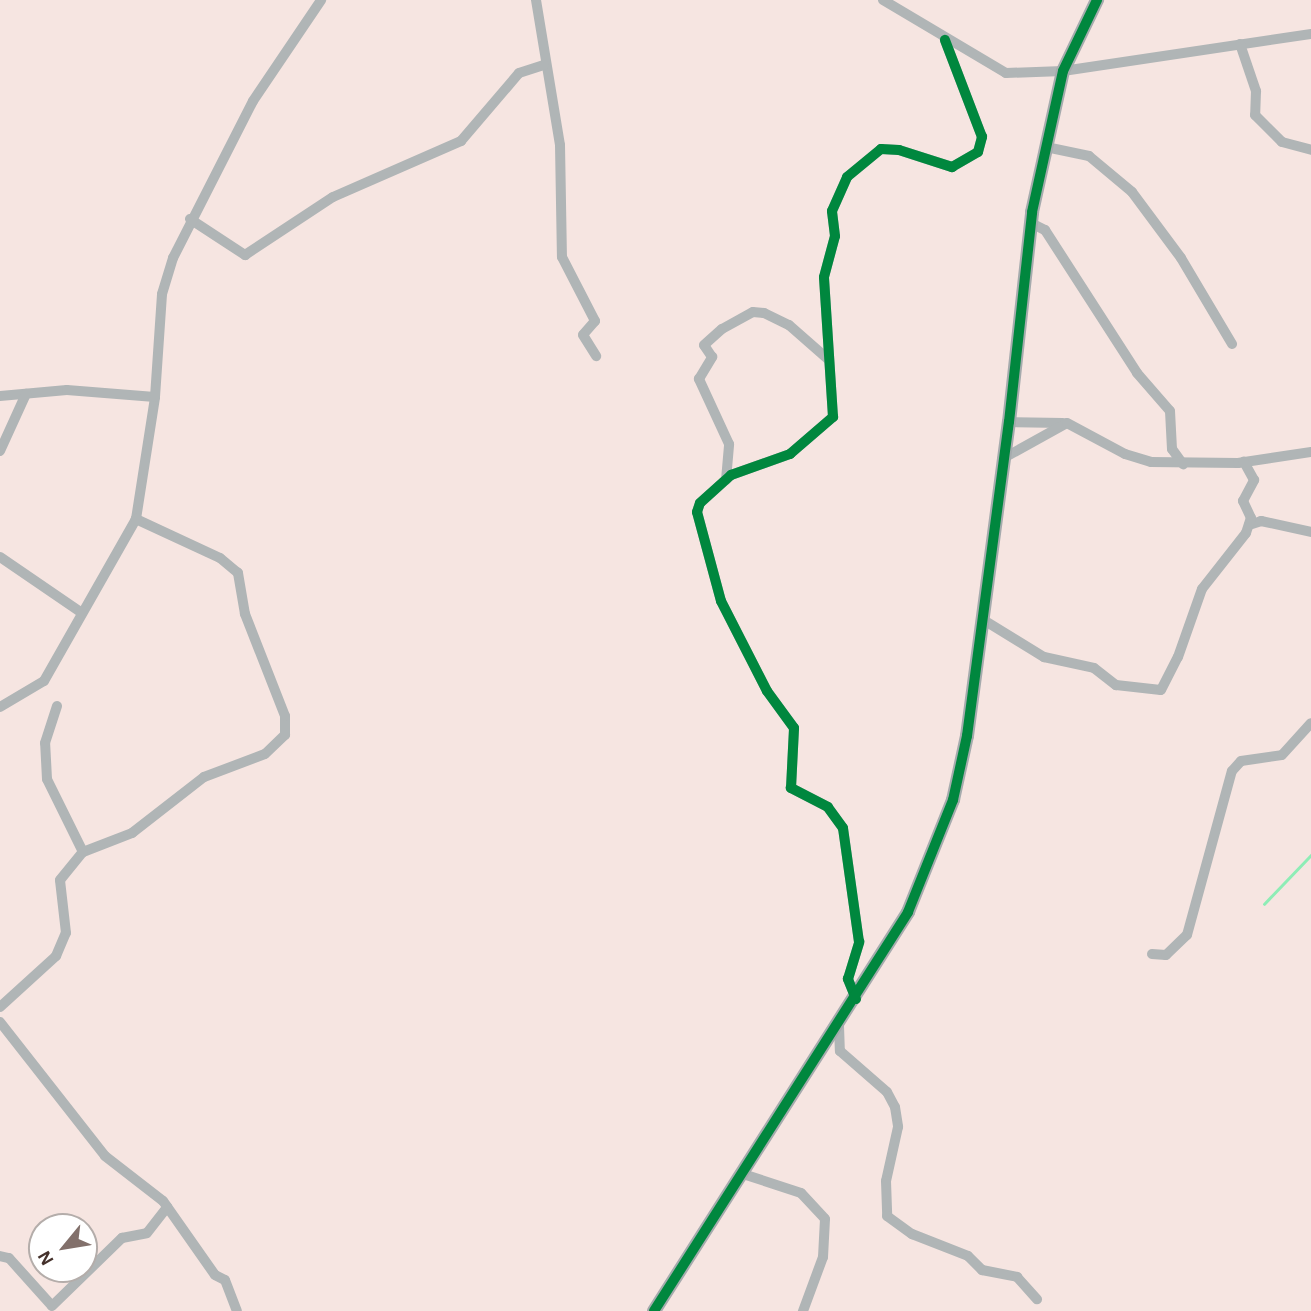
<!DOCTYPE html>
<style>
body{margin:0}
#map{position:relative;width:1311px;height:1311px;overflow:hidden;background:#f6e5e1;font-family:"Alegreya Sans",sans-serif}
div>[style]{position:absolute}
.stream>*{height:2.5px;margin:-1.25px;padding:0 1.25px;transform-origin:1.25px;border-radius:1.25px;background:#8eedb6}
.street>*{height:10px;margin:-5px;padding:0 5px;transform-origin:5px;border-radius:5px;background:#b0b5b6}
.secondary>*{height:14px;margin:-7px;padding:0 7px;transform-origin:7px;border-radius:7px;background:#a5abad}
.cycleway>*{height:10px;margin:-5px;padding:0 5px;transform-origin:5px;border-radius:5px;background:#00873e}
span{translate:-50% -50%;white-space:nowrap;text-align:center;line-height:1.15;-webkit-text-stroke:5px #fff;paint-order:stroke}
.north{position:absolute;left:28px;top:1213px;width:70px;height:70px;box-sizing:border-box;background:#fff;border:2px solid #b4adaa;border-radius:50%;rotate:240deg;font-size:19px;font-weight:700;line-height:28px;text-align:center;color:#44312b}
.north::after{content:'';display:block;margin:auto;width:24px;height:32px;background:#82706b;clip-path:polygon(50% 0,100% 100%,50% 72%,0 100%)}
</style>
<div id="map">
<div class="stream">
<div style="left:1264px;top:904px;width:68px;rotate:-46.2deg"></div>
</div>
<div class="street">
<div style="left:536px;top:0;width:147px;rotate:80.6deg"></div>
<div style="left:560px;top:145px;width:112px;rotate:89deg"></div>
<div style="left:562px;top:257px;width:72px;rotate:62.7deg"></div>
<div style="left:595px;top:321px;width:18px;rotate:131deg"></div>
<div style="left:583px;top:335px;width:25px;rotate:58deg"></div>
<div style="left:883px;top:0;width:143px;rotate:30.7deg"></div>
<div style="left:1006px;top:73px;width:57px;rotate:-2deg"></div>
<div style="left:1063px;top:71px;width:251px;rotate:-8.5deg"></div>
<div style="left:1240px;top:44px;width:50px;rotate:71.2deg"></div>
<div style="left:1256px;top:91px;width:24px;rotate:92deg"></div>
<div style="left:1255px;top:115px;width:38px;rotate:45deg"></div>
<div style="left:1282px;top:142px;width:30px;rotate:15deg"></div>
<div style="left:1046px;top:147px;width:44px;rotate:11.8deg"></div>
<div style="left:1089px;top:156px;width:56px;rotate:39.9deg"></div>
<div style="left:1132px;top:192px;width:82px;rotate:53.4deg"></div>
<div style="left:1181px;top:258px;width:100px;rotate:59.3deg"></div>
<div style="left:190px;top:219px;width:66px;rotate:33.2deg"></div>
<div style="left:245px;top:255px;width:105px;rotate:-33.4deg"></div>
<div style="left:333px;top:197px;width:140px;rotate:-23.6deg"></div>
<div style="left:461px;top:141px;width:89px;rotate:-49.5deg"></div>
<div style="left:519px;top:73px;width:26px;rotate:-18deg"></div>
<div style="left:1031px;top:223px;width:16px;rotate:27deg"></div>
<div style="left:1045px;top:230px;width:170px;rotate:57.2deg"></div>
<div style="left:1137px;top:373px;width:50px;rotate:49deg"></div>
<div style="left:1170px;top:411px;width:38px;rotate:87deg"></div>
<div style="left:1172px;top:449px;width:19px;rotate:54deg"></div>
<div style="left:0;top:396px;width:67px;rotate:-5.1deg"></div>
<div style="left:67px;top:390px;width:88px;rotate:4.5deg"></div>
<div style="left:1009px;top:422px;width:54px;rotate:1.1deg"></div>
<div style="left:0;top:451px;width:63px;rotate:-65.5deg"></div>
<div style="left:1002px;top:459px;width:74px;rotate:-29deg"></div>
<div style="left:1067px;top:423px;width:66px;rotate:28.1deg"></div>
<div style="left:1125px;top:454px;width:27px;rotate:17deg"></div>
<div style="left:1151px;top:462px;width:87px;rotate:0.7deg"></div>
<div style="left:1238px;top:463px;width:74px;rotate:-8.6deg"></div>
<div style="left:726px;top:480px;width:36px;rotate:-85deg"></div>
<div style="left:729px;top:444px;width:72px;rotate:-114.8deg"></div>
<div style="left:699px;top:379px;width:26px;rotate:-59deg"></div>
<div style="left:712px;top:357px;width:14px;rotate:-124deg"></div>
<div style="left:704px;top:345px;width:24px;rotate:-42deg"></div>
<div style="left:722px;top:329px;width:35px;rotate:-29deg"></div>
<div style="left:753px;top:312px;width:11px;rotate:5deg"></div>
<div style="left:764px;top:313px;width:28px;rotate:26deg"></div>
<div style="left:789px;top:325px;width:53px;rotate:41.2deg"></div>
<div style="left:1249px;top:525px;width:13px;rotate:-18deg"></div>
<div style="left:1261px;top:521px;width:51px;rotate:12.4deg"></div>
<div style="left:0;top:557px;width:99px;rotate:34.3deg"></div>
<div style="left:982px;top:619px;width:73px;rotate:31.5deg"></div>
<div style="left:1044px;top:657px;width:51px;rotate:12.4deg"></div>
<div style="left:1094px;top:668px;width:28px;rotate:38deg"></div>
<div style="left:1116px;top:685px;width:45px;rotate:6.3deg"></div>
<div style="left:1161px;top:690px;width:37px;rotate:-63deg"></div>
<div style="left:1178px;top:657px;width:72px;rotate:-70.6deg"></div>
<div style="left:1202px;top:589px;width:71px;rotate:-51.8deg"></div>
<div style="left:1246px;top:533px;width:16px;rotate:-72deg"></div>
<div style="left:1251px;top:518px;width:19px;rotate:-115deg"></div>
<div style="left:1243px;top:501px;width:24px;rotate:-62deg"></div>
<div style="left:1254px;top:480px;width:21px;rotate:-119deg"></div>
<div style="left:0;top:707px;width:51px;rotate:-30.6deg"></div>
<div style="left:44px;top:681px;width:186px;rotate:-60.4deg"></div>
<div style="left:136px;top:519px;width:123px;rotate:-81.1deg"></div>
<div style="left:155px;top:397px;width:103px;rotate:-86.1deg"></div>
<div style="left:162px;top:294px;width:38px;rotate:-73deg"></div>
<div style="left:173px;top:258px;width:176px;rotate:-63deg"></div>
<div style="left:253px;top:101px;width:122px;rotate:-56deg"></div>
<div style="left:83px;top:852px;width:53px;rotate:-21.2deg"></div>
<div style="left:132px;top:833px;width:91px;rotate:-37.9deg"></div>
<div style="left:204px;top:777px;width:65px;rotate:-20.7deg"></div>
<div style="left:265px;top:754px;width:28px;rotate:-44deg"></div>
<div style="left:285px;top:735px;width:19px;rotate:-90deg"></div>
<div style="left:285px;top:716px;width:110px;rotate:-111.4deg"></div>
<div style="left:245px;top:614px;width:42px;rotate:-99.7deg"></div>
<div style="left:238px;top:573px;width:23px;rotate:-140deg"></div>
<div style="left:220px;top:558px;width:93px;rotate:-155.1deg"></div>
<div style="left:1152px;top:954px;width:14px;rotate:4deg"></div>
<div style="left:1166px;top:955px;width:29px;rotate:-44deg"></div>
<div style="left:1187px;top:935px;width:170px;rotate:-74.7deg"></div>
<div style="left:1232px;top:771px;width:13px;rotate:-48deg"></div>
<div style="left:1241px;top:761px;width:41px;rotate:-8.3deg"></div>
<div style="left:1282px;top:755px;width:43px;rotate:-47.8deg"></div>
<div style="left:856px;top:999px;width:22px;rotate:-112deg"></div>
<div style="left:848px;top:979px;width:39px;rotate:-73deg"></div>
<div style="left:859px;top:942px;width:115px;rotate:-98deg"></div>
<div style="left:843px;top:828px;width:26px;rotate:-126deg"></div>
<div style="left:828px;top:807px;width:42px;rotate:-152.8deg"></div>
<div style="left:791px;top:788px;width:60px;rotate:-87.1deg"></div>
<div style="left:794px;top:728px;width:46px;rotate:-126.1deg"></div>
<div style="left:767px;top:691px;width:101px;rotate:-117.1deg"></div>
<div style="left:721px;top:601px;width:92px;rotate:-105.1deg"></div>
<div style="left:697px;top:512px;width:9px;rotate:-72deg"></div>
<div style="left:700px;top:503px;width:42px;rotate:-42.1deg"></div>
<div style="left:731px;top:475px;width:63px;rotate:-19.6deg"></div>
<div style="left:790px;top:454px;width:57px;rotate:-40.7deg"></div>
<div style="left:833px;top:417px;width:140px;rotate:-93.7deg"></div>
<div style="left:824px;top:277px;width:42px;rotate:-75deg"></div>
<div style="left:835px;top:236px;width:25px;rotate:-97deg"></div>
<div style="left:832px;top:211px;width:37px;rotate:-66deg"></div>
<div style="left:847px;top:177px;width:44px;rotate:-39.5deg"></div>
<div style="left:881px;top:149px;width:18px;rotate:3deg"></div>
<div style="left:899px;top:150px;width:56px;rotate:17.8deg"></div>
<div style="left:952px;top:167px;width:30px;rotate:-30deg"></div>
<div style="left:978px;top:152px;width:16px;rotate:-75deg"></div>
<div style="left:982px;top:137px;width:104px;rotate:-110.9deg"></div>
<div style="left:0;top:1007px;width:76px;rotate:-42.3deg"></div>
<div style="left:56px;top:956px;width:25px;rotate:-67deg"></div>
<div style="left:66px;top:933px;width:53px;rotate:-96.5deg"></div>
<div style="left:60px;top:880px;width:36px;rotate:-51deg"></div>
<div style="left:83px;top:852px;width:81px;rotate:-116.3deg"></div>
<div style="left:47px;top:779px;width:36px;rotate:-93deg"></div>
<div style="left:45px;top:743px;width:39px;rotate:-72deg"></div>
<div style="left:0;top:1022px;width:170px;rotate:51.9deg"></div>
<div style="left:105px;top:1156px;width:73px;rotate:37.8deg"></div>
<div style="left:163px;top:1201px;width:90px;rotate:54.9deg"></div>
<div style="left:215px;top:1275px;width:11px;rotate:27deg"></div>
<div style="left:225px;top:1280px;width:33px;rotate:69deg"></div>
<div style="left:839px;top:1026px;width:25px;rotate:88deg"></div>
<div style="left:840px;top:1051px;width:62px;rotate:41.1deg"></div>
<div style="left:887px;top:1092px;width:17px;rotate:62deg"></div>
<div style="left:895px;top:1107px;width:20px;rotate:81deg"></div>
<div style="left:898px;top:1127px;width:55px;rotate:102.5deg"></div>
<div style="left:886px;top:1181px;width:35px;rotate:88deg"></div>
<div style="left:887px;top:1216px;width:31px;rotate:36deg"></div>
<div style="left:912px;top:1234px;width:60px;rotate:21.4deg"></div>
<div style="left:968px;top:1256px;width:20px;rotate:45deg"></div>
<div style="left:982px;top:1270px;width:36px;rotate:11deg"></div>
<div style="left:1017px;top:1277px;width:30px;rotate:48deg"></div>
<div style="left:743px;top:1174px;width:61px;rotate:18.1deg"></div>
<div style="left:801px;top:1193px;width:35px;rotate:47deg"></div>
<div style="left:825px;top:1219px;width:38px;rotate:93deg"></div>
<div style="left:823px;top:1257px;width:58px;rotate:110.3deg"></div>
<div style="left:0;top:1256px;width:9px;rotate:13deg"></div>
<div style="left:9px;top:1258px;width:64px;rotate:48.1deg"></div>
<div style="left:52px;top:1306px;width:98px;rotate:-44.2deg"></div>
<div style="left:122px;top:1238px;width:25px;rotate:-11deg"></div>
<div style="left:147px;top:1233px;width:33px;rotate:-52deg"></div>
</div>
<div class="secondary">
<div style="left:654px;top:1311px;width:473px;rotate:-57.5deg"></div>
<div style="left:908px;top:912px;width:121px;rotate:-68.1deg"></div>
<div style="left:953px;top:800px;width:66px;rotate:-77.7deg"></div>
<div style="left:967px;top:736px;width:317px;rotate:-82.4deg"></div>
<div style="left:1009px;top:422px;width:211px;rotate:-83.7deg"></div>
<div style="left:1032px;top:212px;width:144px;rotate:-77.6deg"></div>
<div style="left:1063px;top:71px;width:79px;rotate:-64.4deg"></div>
</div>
<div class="cycleway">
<div style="left:856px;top:999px;width:22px;rotate:-112deg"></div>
<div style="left:848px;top:979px;width:39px;rotate:-73deg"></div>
<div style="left:859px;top:942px;width:115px;rotate:-98deg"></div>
<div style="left:843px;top:828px;width:26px;rotate:-126deg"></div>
<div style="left:828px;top:807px;width:42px;rotate:-152.8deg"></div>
<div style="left:791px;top:788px;width:60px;rotate:-87.1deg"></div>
<div style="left:794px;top:728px;width:46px;rotate:-126.1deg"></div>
<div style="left:767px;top:691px;width:101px;rotate:-117.1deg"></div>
<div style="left:721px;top:601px;width:92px;rotate:-105.1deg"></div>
<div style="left:697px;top:512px;width:9px;rotate:-72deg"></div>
<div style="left:700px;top:503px;width:42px;rotate:-42.1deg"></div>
<div style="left:731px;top:475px;width:63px;rotate:-19.6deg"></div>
<div style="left:790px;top:454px;width:57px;rotate:-40.7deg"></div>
<div style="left:833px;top:417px;width:140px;rotate:-93.7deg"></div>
<div style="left:824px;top:277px;width:42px;rotate:-75deg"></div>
<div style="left:835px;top:236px;width:25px;rotate:-97deg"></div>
<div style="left:832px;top:211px;width:37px;rotate:-66deg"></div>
<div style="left:847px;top:177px;width:44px;rotate:-39.5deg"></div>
<div style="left:881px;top:149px;width:18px;rotate:3deg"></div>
<div style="left:899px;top:150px;width:56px;rotate:17.8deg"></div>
<div style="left:952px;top:167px;width:30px;rotate:-30deg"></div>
<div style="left:978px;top:152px;width:16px;rotate:-75deg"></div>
<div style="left:982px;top:137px;width:104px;rotate:-110.9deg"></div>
<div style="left:654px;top:1311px;width:473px;rotate:-57.5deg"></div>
<div style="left:908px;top:912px;width:121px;rotate:-68.1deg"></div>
<div style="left:953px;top:800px;width:66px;rotate:-77.7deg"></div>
<div style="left:967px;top:736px;width:317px;rotate:-82.4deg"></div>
<div style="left:1009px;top:422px;width:211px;rotate:-83.7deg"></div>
<div style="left:1032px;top:212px;width:144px;rotate:-77.6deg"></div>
<div style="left:1063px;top:71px;width:79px;rotate:-64.4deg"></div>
</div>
<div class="north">N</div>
</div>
